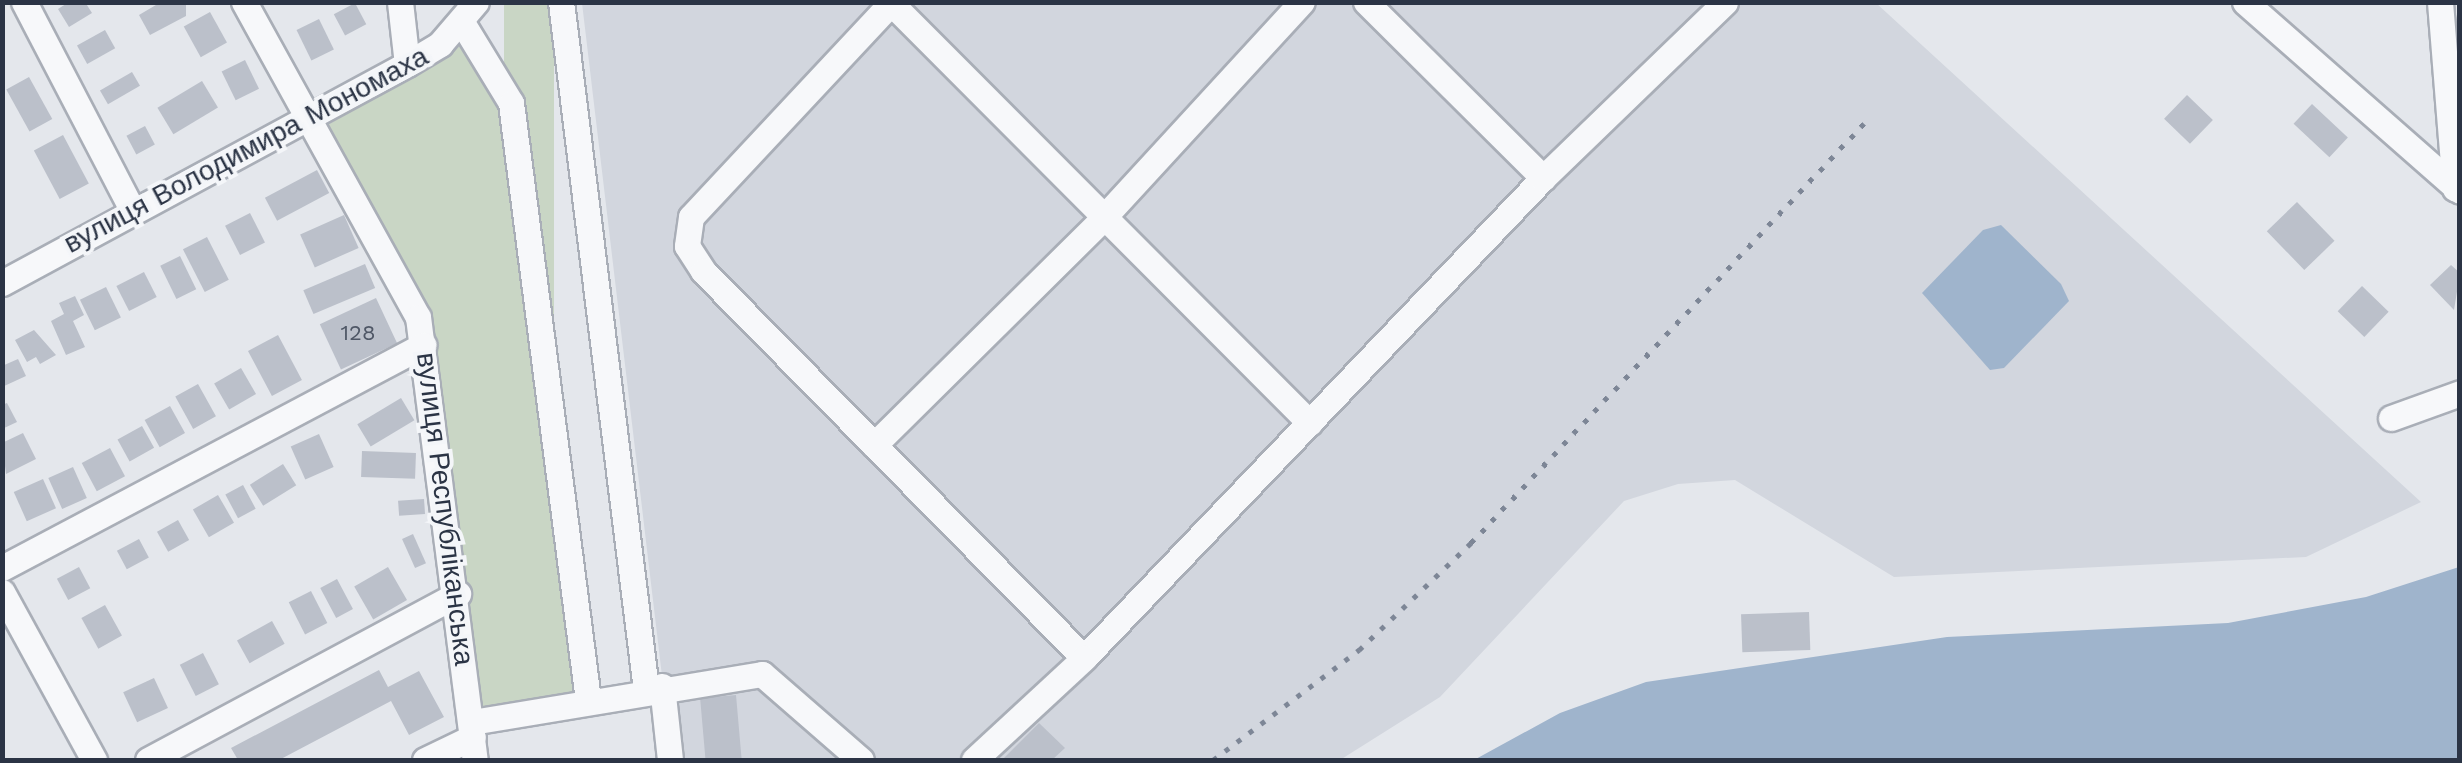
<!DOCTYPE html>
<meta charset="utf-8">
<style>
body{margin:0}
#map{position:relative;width:2462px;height:763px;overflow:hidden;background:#e4e7ec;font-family:"Work Sans",sans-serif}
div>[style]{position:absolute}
.built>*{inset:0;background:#d2d6de}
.green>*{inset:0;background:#c9d6c5;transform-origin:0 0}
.water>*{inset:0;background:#9fb4cc}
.building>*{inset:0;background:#bbc0ca;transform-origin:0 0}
.roads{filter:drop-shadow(2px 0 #a9aeb7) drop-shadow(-2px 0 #a9aeb7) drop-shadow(0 2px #a9aeb7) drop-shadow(0 -2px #a9aeb7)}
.minor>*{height:25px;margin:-12.5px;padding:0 12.5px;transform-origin:12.5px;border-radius:12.5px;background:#f7f8fa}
.rail>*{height:5px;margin-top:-2.5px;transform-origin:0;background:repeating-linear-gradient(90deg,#7d8696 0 5px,transparent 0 15px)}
span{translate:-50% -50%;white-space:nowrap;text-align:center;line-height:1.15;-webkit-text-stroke:8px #f4f6f9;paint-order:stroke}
.number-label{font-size:22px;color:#4f5766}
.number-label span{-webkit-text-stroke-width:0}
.street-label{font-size:28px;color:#2b3445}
.frame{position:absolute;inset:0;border:5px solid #2b3445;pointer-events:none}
</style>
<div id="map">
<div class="built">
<div style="clip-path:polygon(582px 3px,1876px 3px,2421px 502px,2306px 557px,1894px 577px,1735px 480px,1678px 484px,1624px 501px,1440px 697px,1340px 760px,672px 760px)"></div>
</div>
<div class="green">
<div style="left:504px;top:3px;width:50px;height:587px"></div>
<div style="clip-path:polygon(460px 46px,501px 100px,577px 695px,479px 713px,431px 323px,324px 127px)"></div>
</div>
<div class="water">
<div style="clip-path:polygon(2001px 225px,2061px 284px,2069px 301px,2004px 368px,1990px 370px,1922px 293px,1983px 230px)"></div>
<div style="clip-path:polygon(2459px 567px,2459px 760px,1474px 760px,1560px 713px,1646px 682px,1947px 637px,2228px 623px,2366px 597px)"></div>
</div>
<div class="building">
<div style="clip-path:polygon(69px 2px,85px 2px,92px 13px,69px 27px,58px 9px)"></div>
<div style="clip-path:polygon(161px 2px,186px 2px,186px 16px,150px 35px,139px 15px)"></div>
<div style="left:355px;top:3px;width:24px;height:24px;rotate:62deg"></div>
<div style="left:210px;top:12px;width:35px;height:30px;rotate:61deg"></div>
<div style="left:319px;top:19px;width:34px;height:25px;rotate:64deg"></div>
<div style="left:105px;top:30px;width:21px;height:32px;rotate:61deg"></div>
<div style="left:245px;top:60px;width:32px;height:26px;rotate:64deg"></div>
<div style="left:132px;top:72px;width:16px;height:37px;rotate:60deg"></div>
<div style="left:29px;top:77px;width:48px;height:26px;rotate:61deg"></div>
<div style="left:202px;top:81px;width:31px;height:52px;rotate:59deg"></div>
<div style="left:2187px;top:95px;width:36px;height:33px;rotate:44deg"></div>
<div style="left:2312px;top:104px;width:49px;height:27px;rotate:43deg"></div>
<div style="left:145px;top:126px;width:21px;height:21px;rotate:62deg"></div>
<div style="left:63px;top:135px;width:55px;height:33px;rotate:62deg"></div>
<div style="left:317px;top:170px;width:26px;height:59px;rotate:62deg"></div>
<div style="left:2297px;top:202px;width:54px;height:42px;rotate:46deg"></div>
<div style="left:250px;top:213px;width:33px;height:28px;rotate:63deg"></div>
<div style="left:344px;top:215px;width:36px;height:48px;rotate:66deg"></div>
<div style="left:207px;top:237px;width:48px;height:27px;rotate:63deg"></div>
<div style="left:180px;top:256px;width:37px;height:22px;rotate:64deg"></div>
<div style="left:365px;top:264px;width:26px;height:67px;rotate:67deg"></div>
<div style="clip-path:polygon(2451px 265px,2460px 273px,2454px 310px,2430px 285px)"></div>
<div style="left:144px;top:272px;width:28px;height:31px;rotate:63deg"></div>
<div style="left:2362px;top:286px;width:37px;height:35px;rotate:44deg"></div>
<div style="left:106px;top:287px;width:34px;height:29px;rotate:64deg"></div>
<div style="clip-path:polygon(75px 296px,84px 315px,73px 321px,85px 347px,66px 355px,51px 321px,64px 314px,59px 303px)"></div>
<div style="left:376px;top:298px;width:50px;height:62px;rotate:65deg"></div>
<div style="clip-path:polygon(34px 330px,56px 355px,40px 364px,36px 357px,27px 362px,15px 340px)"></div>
<div style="left:278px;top:335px;width:51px;height:34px;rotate:62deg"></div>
<div style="clip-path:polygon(18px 359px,26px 376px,2px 387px,2px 366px)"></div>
<div style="left:241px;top:368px;width:30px;height:31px;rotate:60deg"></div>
<div style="left:198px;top:384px;width:37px;height:26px;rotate:61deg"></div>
<div style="left:401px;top:398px;width:26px;height:51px;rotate:59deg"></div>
<div style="clip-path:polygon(7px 403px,17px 422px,2px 429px,2px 405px)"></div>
<div style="left:170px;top:406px;width:31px;height:29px;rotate:61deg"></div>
<div style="left:142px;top:426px;width:25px;height:28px;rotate:61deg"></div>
<div style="clip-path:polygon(23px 433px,36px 459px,6px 474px,2px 443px)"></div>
<div style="left:319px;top:434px;width:36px;height:31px;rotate:66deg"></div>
<div style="left:110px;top:448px;width:32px;height:32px;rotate:62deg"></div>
<div style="left:362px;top:451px;width:54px;height:26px;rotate:2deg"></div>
<div style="left:283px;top:464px;width:25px;height:39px;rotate:58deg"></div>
<div style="left:73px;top:467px;width:34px;height:27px;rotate:66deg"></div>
<div style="left:43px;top:479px;width:32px;height:32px;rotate:66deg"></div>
<div style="left:243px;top:485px;width:27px;height:20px;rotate:62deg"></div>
<div style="left:218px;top:495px;width:32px;height:29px;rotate:60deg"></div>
<div style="left:424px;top:499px;width:15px;height:26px;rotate:86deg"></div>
<div style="left:178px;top:520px;width:23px;height:24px;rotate:61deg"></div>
<div style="left:413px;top:534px;width:32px;height:12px;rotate:66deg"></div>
<div style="left:139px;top:539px;width:21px;height:25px;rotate:62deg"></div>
<div style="left:79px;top:567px;width:24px;height:25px;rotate:62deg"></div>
<div style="left:388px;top:567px;width:38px;height:39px;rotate:60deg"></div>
<div style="left:337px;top:579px;width:34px;height:19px;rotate:62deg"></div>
<div style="left:311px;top:591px;width:36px;height:25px;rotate:63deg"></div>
<div style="left:105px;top:605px;width:35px;height:27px;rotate:61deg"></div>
<div style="left:1809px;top:612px;width:38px;height:68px;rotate:88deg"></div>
<div style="left:272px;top:621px;width:26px;height:40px;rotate:61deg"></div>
<div style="left:203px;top:653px;width:35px;height:26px;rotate:63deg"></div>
<div style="clip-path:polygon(379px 670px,388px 687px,419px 671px,444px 717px,409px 735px,391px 701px,279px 760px,238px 760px,231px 748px)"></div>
<div style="left:154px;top:678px;width:33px;height:34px;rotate:65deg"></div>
<div style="left:736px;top:695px;width:65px;height:36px;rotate:85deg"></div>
<div style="clip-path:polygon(1039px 723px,1065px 748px,1052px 760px,1002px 760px)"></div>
</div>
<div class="roads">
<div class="minor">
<div style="left:24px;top:2px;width:236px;rotate:62.5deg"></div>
<div style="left:244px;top:2px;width:360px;rotate:61.1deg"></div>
<div style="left:418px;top:317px;width:447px;rotate:82.7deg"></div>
<div style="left:400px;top:2px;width:62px;rotate:83.6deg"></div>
<div style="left:561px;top:2px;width:692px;rotate:82.95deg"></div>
<div style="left:892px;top:2px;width:294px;rotate:133.1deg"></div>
<div style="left:691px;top:217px;width:29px;rotate:98deg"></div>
<div style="left:687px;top:246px;width:30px;rotate:57deg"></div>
<div style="left:703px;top:271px;width:543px;rotate:45.45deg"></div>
<div style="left:1084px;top:658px;width:664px;rotate:-46.28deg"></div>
<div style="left:1543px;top:178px;width:253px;rotate:-44deg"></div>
<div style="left:1366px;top:2px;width:250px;rotate:44.8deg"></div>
<div style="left:2245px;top:2px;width:286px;rotate:41.3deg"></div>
<div style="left:2440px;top:2px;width:187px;rotate:85.4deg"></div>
<div style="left:891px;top:3px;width:593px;rotate:45.07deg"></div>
<div style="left:463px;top:24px;width:92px;rotate:58.7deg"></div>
<div style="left:511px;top:103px;width:602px;rotate:82.65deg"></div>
<div style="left:2px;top:283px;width:460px;rotate:-28.4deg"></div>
<div style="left:407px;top:64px;width:39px;rotate:-31deg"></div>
<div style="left:440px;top:44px;width:55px;rotate:-49.4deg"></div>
<div style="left:2391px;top:418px;width:73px;rotate:-19.9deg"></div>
<div style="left:874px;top:445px;width:324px;rotate:-44.7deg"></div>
<div style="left:1104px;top:217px;width:292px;rotate:-47.4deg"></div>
<div style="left:2px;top:568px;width:477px;rotate:-27.9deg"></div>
<div style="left:2px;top:592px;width:192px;rotate:61.3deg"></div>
<div style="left:662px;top:686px;width:74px;rotate:83.8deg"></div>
<div style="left:472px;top:722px;width:294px;rotate:-9.4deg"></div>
<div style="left:762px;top:674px;width:131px;rotate:41deg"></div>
<div style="left:148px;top:760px;width:352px;rotate:-28.2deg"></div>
<div style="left:425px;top:760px;width:53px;rotate:-25.6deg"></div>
<div style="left:974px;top:760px;width:150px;rotate:-42.8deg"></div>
</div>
</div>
<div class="rail">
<div style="left:1213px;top:760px;width:183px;rotate:-37deg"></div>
<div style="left:1359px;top:650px;width:155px;rotate:-43.7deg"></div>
<div style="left:1471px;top:543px;width:582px;rotate:-46.88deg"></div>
</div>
<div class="number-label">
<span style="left:358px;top:333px">128</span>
</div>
<div class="street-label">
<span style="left:246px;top:150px;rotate:-28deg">вулиця Володимира Мономаха</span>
<span style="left:445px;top:509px;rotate:83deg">вулиця Республіканська</span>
</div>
<div class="frame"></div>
</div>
